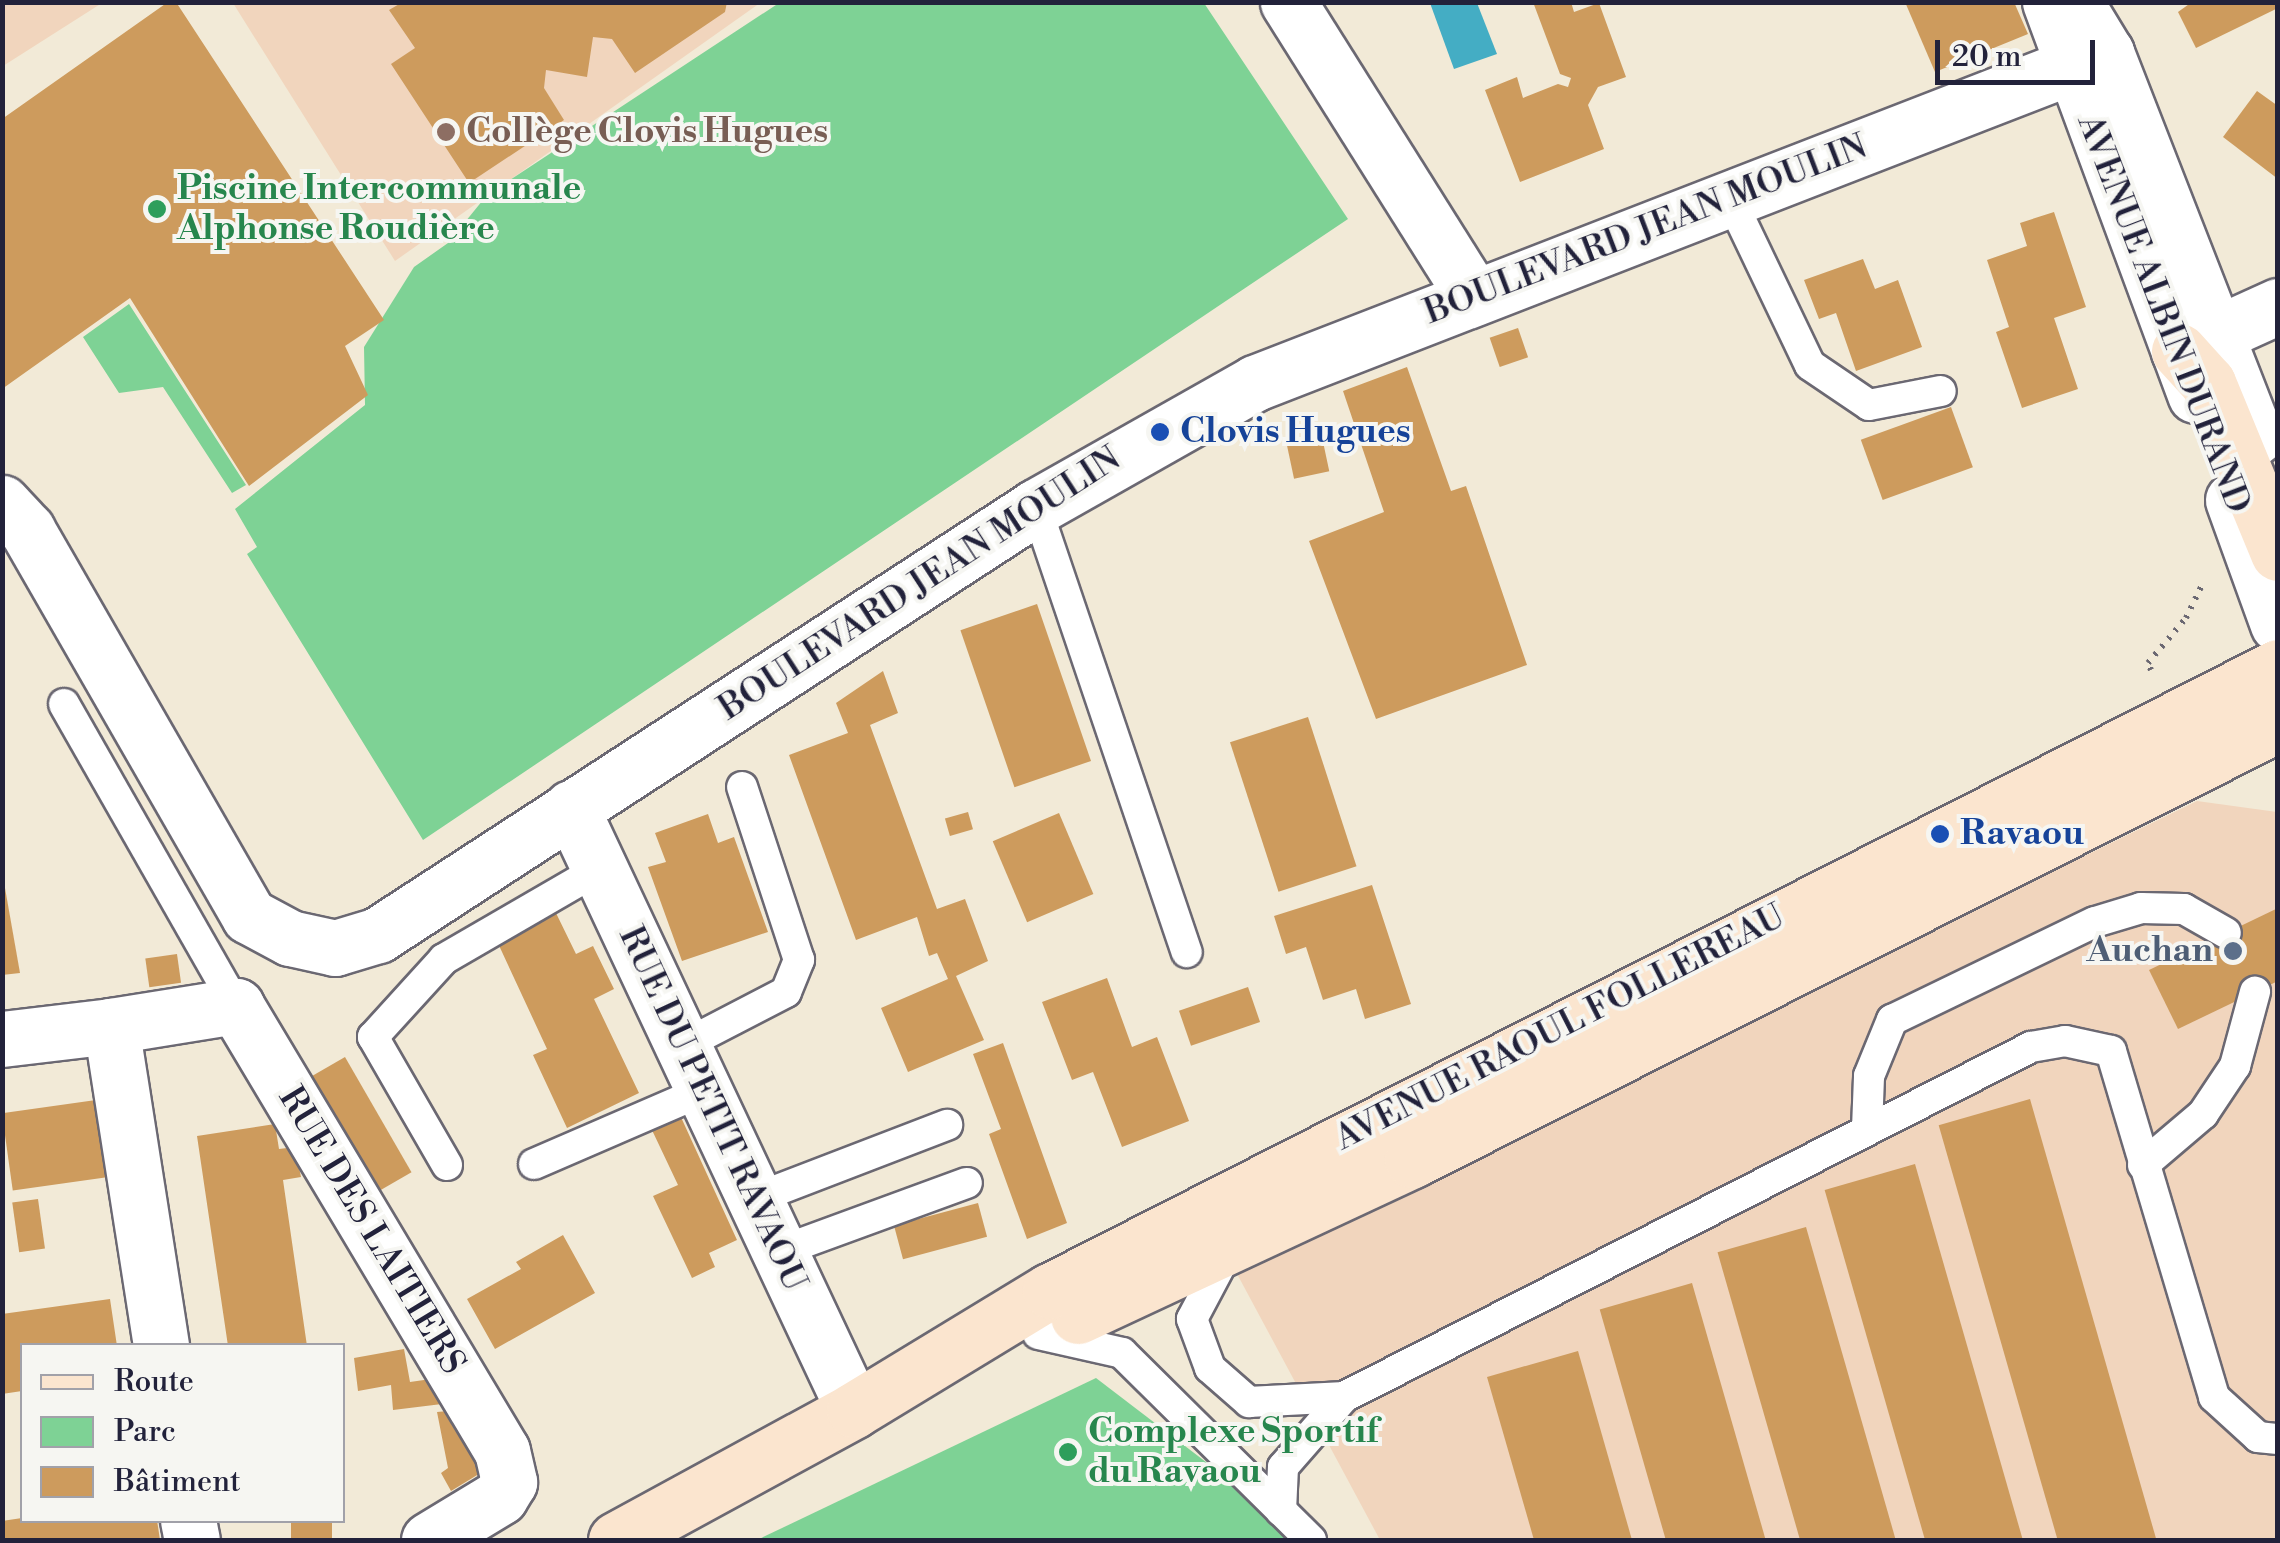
<!DOCTYPE html>
<meta charset="utf-8">
<style>
body{margin:0}
#map{position:relative;width:2280px;height:1543px;overflow:hidden;background:#f2ead7;font-family:"Libre Bodoni",serif}
div>[style]{position:absolute}
.built>*{inset:0;background:#f1d5bd}
.green>*{inset:0;background:#7ed295}
.water>*{inset:0;background:#44adc4}
.building>*{inset:0;background:#cd9b5d;transform-origin:0 0}
.path>*{height:6px;margin-top:-3px;transform-origin:0;background:repeating-linear-gradient(90deg,#6b6872 0 2.5px,transparent 0 10.5px)}
.roads{filter:drop-shadow(2px 0 #6b6872) drop-shadow(-2px 0 #6b6872) drop-shadow(0 2px #6b6872) drop-shadow(0 -2px #6b6872)}
.service>*{height:30px;margin:-15px;padding:0 15px;transform-origin:15px;border-radius:15px;background:#fff}
.minor>*{height:55px;margin:-27.5px;padding:0 27.5px;transform-origin:27.5px;border-radius:27.5px;background:#fff}
.tertiary>*{height:55px;margin:-27.5px;padding:0 27.5px;transform-origin:27.5px;border-radius:27.5px;background:#fff}
.secondary>*{height:55px;margin:-27.5px;padding:0 27.5px;transform-origin:27.5px;border-radius:27.5px;background:#fbe5cf}
.dots>*{width:28px;height:28px;translate:-50% -50%;box-sizing:border-box;border:5px solid #f6f6f2;border-radius:50%}
span{translate:-50% -50%;white-space:nowrap;text-align:center;line-height:1.15;-webkit-text-stroke:8px #f6f6f2;paint-order:stroke}
.education-label{font-size:35px;color:#785e54;font-weight:700}
.left{translate:0 -50%;text-align:left}
.leisure-label{font-size:35px;color:#27864d;font-weight:700}
.street-label{font-size:35px;color:#22223b}
.transit-label{font-size:35px;color:#164399;font-weight:700}
.service-label{font-size:35px;color:#4e5e75;font-weight:700}
.right{translate:-100% -50%;text-align:right}
.frame{position:absolute;inset:0;border:5px solid #22223b;pointer-events:none}
.legend{position:absolute;left:20px;top:1343px;width:325px;height:180px;box-sizing:border-box;background:#f6f6f2;border:2px solid #a1a1a9;margin:0;padding:12px 18px;list-style:none;font-size:30px;color:#22223b}
.legend li{display:flex;align-items:center;gap:20px;height:50px}
.legend b{width:50px;border:2px solid #a1a1a9}
.scale{position:absolute;left:1935px;top:40px;width:160px;height:45px;box-sizing:border-box;border:5px solid #22223b;border-top:0;padding-left:12px;font-size:30px;line-height:35px;white-space:nowrap;color:#22223b;-webkit-text-stroke:8px #f6f6f2;paint-order:stroke}
</style>
<div id="map">
<div class="built">
<div style="clip-path:polygon(3px 2px,102px 2px,102px 3px,3px 66px)"></div>
<div style="clip-path:polygon(233px 3px,760px 3px,395px 261px)"></div>
<div style="clip-path:polygon(2197px 801px,2277px 812px,2277px 1540px,1380px 1540px,1236px 1272px)"></div>
</div>
<div class="green">
<div style="clip-path:polygon(779px 3px,1204px 3px,1348px 219px,423px 840px,247px 554px,257px 547px,235px 509px,365px 405px,364px 347px,414px 267px,448px 243px,487px 195px)"></div>
<div style="clip-path:polygon(129px 304px,246px 485px,232px 493px,163px 387px,119px 393px,83px 337px)"></div>
<div style="clip-path:polygon(1096px 1378px,1291px 1527px,1297px 1540px,757px 1540px)"></div>
</div>
<div class="water">
<div style="clip-path:polygon(1430px 3px,1477px 3px,1497px 54px,1454px 69px)"></div>
</div>
<div class="building">
<div style="clip-path:polygon(168px 2px,176px 2px,384px 320px,345px 346px,368px 395px,249px 486px,130px 298px,2px 389px,2px 119px)"></div>
<div style="clip-path:polygon(727px 2px,725px 12px,635px 73px,612px 39px,593px 37px,587px 77px,546px 70px,544px 88px,564px 120px,469px 183px,391px 64px,415px 48px,389px 10px,401px 3px)"></div>
<div style="clip-path:polygon(1533px 2px,1571px 2px,1574px 12px,1599px 3px,1626px 77px,1598px 87px,1588px 105px,1604px 149px,1520px 182px,1485px 90px,1517px 77px,1523px 98px,1558px 84px,1568px 87px,1571px 78px,1560px 74px)"></div>
<div style="clip-path:polygon(1905px 2px,2014px 2px,2028px 34px,1935px 72px)"></div>
<div style="clip-path:polygon(2192px 2px,2278px 2px,2278px 8px,2196px 48px,2178px 12px)"></div>
<div style="clip-path:polygon(2257px 91px,2278px 106px,2278px 179px,2223px 137px)"></div>
<div style="clip-path:polygon(2054px 212px,2086px 307px,2054px 318px,2078px 389px,2022px 408px,1996px 332px,2009px 327px,1987px 260px,2027px 246px,2020px 223px)"></div>
<div style="clip-path:polygon(1863px 259px,1875px 289px,1898px 280px,1922px 347px,1856px 371px,1836px 313px,1819px 319px,1804px 280px)"></div>
<div style="left:1518px;top:328px;width:31px;height:30px;rotate:71deg"></div>
<div style="clip-path:polygon(1407px 367px,1451px 491px,1466px 486px,1527px 665px,1376px 719px,1309px 541px,1384px 512px,1343px 391px)"></div>
<div style="left:1951px;top:407px;width:64px;height:96px;rotate:70deg"></div>
<div style="left:1322px;top:437px;width:35px;height:36px;rotate:78deg"></div>
<div style="left:1037px;top:604px;width:166px;height:81px;rotate:71deg"></div>
<div style="clip-path:polygon(883px 671px,898px 713px,870px 725px,937px 909px,965px 899px,988px 961px,956px 976px,984px 1040px,908px 1072px,881px 1008px,948px 979px,937px 953px,929px 956px,917px 917px,856px 940px,789px 755px,848px 733px,836px 703px)"></div>
<div style="left:1308px;top:717px;width:157px;height:82px;rotate:72deg"></div>
<div style="left:968px;top:812px;width:18px;height:24px;rotate:74deg"></div>
<div style="left:1059px;top:813px;width:88px;height:72px;rotate:67deg"></div>
<div style="clip-path:polygon(708px 814px,718px 843px,734px 837px,768px 932px,682px 961px,648px 867px,666px 862px,655px 833px)"></div>
<div style="clip-path:polygon(2px 871px,20px 973px,2px 975px)"></div>
<div style="clip-path:polygon(1372px 885px,1411px 1004px,1365px 1019px,1356px 989px,1323px 1000px,1306px 947px,1286px 954px,1274px 916px)"></div>
<div style="clip-path:polygon(2278px 908px,2278px 981px,2178px 1029px,2149px 970px)"></div>
<div style="clip-path:polygon(555px 911px,576px 954px,593px 946px,614px 989px,594px 999px,639px 1093px,567px 1128px,533px 1055px,547px 1049px,496px 939px)"></div>
<div style="left:177px;top:954px;width:29px;height:32px;rotate:82deg"></div>
<div style="clip-path:polygon(1107px 978px,1132px 1047px,1157px 1037px,1189px 1121px,1122px 1147px,1093px 1072px,1072px 1080px,1042px 1002px)"></div>
<div style="left:1248px;top:987px;width:37px;height:73px;rotate:71deg"></div>
<div style="clip-path:polygon(1003px 1043px,1067px 1223px,1027px 1239px,989px 1134px,1001px 1129px,973px 1054px)"></div>
<div style="left:345px;top:1057px;width:133px;height:52px;rotate:60deg"></div>
<div style="left:2030px;top:1099px;width:458px;height:95px;rotate:74deg"></div>
<div style="left:96px;top:1100px;width:78px;height:95px;rotate:82deg"></div>
<div style="clip-path:polygon(680px 1115px,737px 1240px,709px 1253px,715px 1267px,692px 1278px,653px 1196px,678px 1185px,651px 1128px)"></div>
<div style="clip-path:polygon(275px 1124px,279px 1149px,295px 1147px,301px 1177px,283px 1180px,307px 1346px,228px 1346px,197px 1136px)"></div>
<div style="left:1915px;top:1164px;width:391px;height:94px;rotate:74deg"></div>
<div style="left:38px;top:1199px;width:50px;height:26px;rotate:82deg"></div>
<div style="left:978px;top:1203px;width:35px;height:87px;rotate:75deg"></div>
<div style="left:1806px;top:1227px;width:325px;height:92px;rotate:74deg"></div>
<div style="clip-path:polygon(563px 1235px,595px 1293px,495px 1349px,467px 1299px,521px 1269px,516px 1262px)"></div>
<div style="left:1692px;top:1283px;width:267px;height:96px;rotate:74deg"></div>
<div style="clip-path:polygon(110px 1299px,117px 1346px,22px 1346px,22px 1391px,2px 1394px,2px 1314px)"></div>
<div style="clip-path:polygon(404px 1349px,410px 1382px,438px 1378px,442px 1404px,393px 1410px,391px 1385px,358px 1391px,354px 1358px)"></div>
<div style="clip-path:polygon(1578px 1351px,1632px 1540px,1534px 1540px,1487px 1377px)"></div>
<div style="clip-path:polygon(459px 1410px,492px 1466px,451px 1491px,441px 1473px,448px 1468px,437px 1412px)"></div>
<div style="clip-path:polygon(22px 1518px,157px 1520px,160px 1540px,2px 1540px,2px 1521px)"></div>
<div style="left:291px;top:1520px;width:41px;height:20px"></div>
</div>
<div class="path">
<div style="left:2151px;top:670px;width:8px;rotate:-113deg"></div>
<div style="left:2148px;top:663px;width:59px;rotate:-49.8deg"></div>
<div style="left:2186px;top:618px;width:41px;rotate:-64.1deg"></div>
</div>
<div class="roads">
<div class="service">
<div style="left:1729px;top:196px;width:187px;rotate:64.4deg"></div>
<div style="left:1810px;top:365px;width:71px;rotate:34.1deg"></div>
<div style="left:1869px;top:405px;width:73px;rotate:-11deg"></div>
<div style="left:1036px;top:507px;width:470px;rotate:71.3deg"></div>
<div style="left:64px;top:704px;width:348px;rotate:60.3deg"></div>
<div style="left:682px;top:1046px;width:117px;rotate:-27.4deg"></div>
<div style="left:786px;top:992px;width:35px;rotate:-68deg"></div>
<div style="left:799px;top:960px;width:182px;rotate:-108.2deg"></div>
<div style="left:1867px;top:1129px;width:53px;rotate:-87.8deg"></div>
<div style="left:1869px;top:1076px;width:61px;rotate:-67.7deg"></div>
<div style="left:1892px;top:1020px;width:225px;rotate:-25.8deg"></div>
<div style="left:2095px;top:922px;width:48px;rotate:-16.9deg"></div>
<div style="left:2141px;top:908px;width:43px;rotate:1.3deg"></div>
<div style="left:2184px;top:909px;width:48px;rotate:29.7deg"></div>
<div style="left:534px;top:1164px;width:184px;rotate:-23.4deg"></div>
<div style="left:447px;top:1165px;width:148px;rotate:-120deg"></div>
<div style="left:373px;top:1037px;width:105px;rotate:-47.7deg"></div>
<div style="left:444px;top:959px;width:179px;rotate:-30.1deg"></div>
<div style="left:2143px;top:1165px;width:79px;rotate:-40.4deg"></div>
<div style="left:2203px;top:1114px;width:58px;rotate:-56.3deg"></div>
<div style="left:2235px;top:1066px;width:77px;rotate:-74.9deg"></div>
<div style="left:754px;top:1199px;width:207px;rotate:-21deg"></div>
<div style="left:1228px;top:1251px;width:77px;rotate:117.9deg"></div>
<div style="left:1192px;top:1319px;width:52px;rotate:69.8deg"></div>
<div style="left:1210px;top:1368px;width:52px;rotate:41.1deg"></div>
<div style="left:1249px;top:1402px;width:95px;rotate:-3deg"></div>
<div style="left:778px;top:1252px;width:201px;rotate:-20.1deg"></div>
<div style="left:1038px;top:1334px;width:86px;rotate:12.7deg"></div>
<div style="left:1122px;top:1353px;width:266px;rotate:44.7deg"></div>
<div style="left:1281px;top:1511px;width:44px;rotate:-87.4deg"></div>
<div style="left:1283px;top:1467px;width:93px;rotate:-48.9deg"></div>
<div style="left:1344px;top:1397px;width:771px;rotate:-27deg"></div>
<div style="left:2031px;top:1047px;width:35px;rotate:-10deg"></div>
<div style="left:2065px;top:1041px;width:47px;rotate:12.3deg"></div>
<div style="left:2111px;top:1051px;width:361px;rotate:73.4deg"></div>
<div style="left:2214px;top:1397px;width:59px;rotate:42.3deg"></div>
<div style="left:2258px;top:1437px;width:20px;rotate:6deg"></div>
</div>
<div class="minor">
<div style="left:1288px;top:2px;width:349px;rotate:57.8deg"></div>
<div style="left:2179px;top:351px;width:109px;rotate:-24.4deg"></div>
<div style="left:2px;top:503px;width:37px;rotate:47deg"></div>
<div style="left:27px;top:530px;width:445px;rotate:60.1deg"></div>
<div style="left:249px;top:916px;width:47px;rotate:28.2deg"></div>
<div style="left:290px;top:938px;width:46px;rotate:12.5deg"></div>
<div style="left:335px;top:948px;width:45px;rotate:-16.8deg"></div>
<div style="left:378px;top:935px;width:785px;rotate:-33.04deg"></div>
<div style="left:1036px;top:507px;width:252px;rotate:-29.5deg"></div>
<div style="left:1255px;top:383px;width:913px;rotate:-21.2deg"></div>
<div style="left:571px;top:808px;width:665px;rotate:64.82deg"></div>
<div style="left:111px;top:1026px;width:127px;rotate:-9.1deg"></div>
<div style="left:236px;top:1006px;width:518px;rotate:59.13deg"></div>
<div style="left:502px;top:1451px;width:32px;rotate:77deg"></div>
<div style="left:509px;top:1482px;width:17px;rotate:121deg"></div>
<div style="left:500px;top:1497px;width:83px;rotate:148.8deg"></div>
<div style="left:2px;top:1039px;width:110px;rotate:-6.8deg"></div>
<div style="left:111px;top:1026px;width:324px;rotate:81.1deg"></div>
<div style="left:188px;top:1520px;width:20px;rotate:79deg"></div>
</div>
<div class="tertiary">
<div style="left:2050px;top:2px;width:419px;rotate:69.7deg"></div>
<div style="left:2075px;top:2px;width:60px;rotate:58.7deg"></div>
<div style="left:2106px;top:53px;width:412px;rotate:68.7deg"></div>
<div style="left:2233px;top:500px;width:132px;rotate:70.1deg"></div>
</div>
<div class="secondary">
<div style="left:2179px;top:351px;width:43px;rotate:47.8deg"></div>
<div style="left:2208px;top:383px;width:184px;rotate:67.6deg"></div>
<div style="left:1078px;top:1316px;width:369px;rotate:-25deg"></div>
<div style="left:1412px;top:1160px;width:970px;rotate:-26.72deg"></div>
<div style="left:616px;top:1540px;width:271px;rotate:-28.6deg"></div>
<div style="left:854px;top:1410px;width:229px;rotate:-31.3deg"></div>
<div style="left:1050px;top:1291px;width:1377px;rotate:-26.94deg"></div>
</div>
</div>
<div class="dots">
<div style="left:446px;top:132px;background:#8d6e63"></div>
<div style="left:157px;top:209px;background:#2e9e5b"></div>
<div style="left:1160px;top:432px;background:#1a4fb4"></div>
<div style="left:1940px;top:834px;background:#1a4fb4"></div>
<div style="left:2233px;top:951px;background:#5c6f8a"></div>
<div style="left:1068px;top:1452px;background:#2e9e5b"></div>
</div>
<div class="education-label">
<span class="left" style="left:466px;top:132px">Collège Clovis Hugues</span>
</div>
<div class="leisure-label">
<span class="left" style="left:177px;top:209px">Piscine Intercommunale<br>Alphonse Roudière</span>
<span class="left" style="left:1088px;top:1452px">Complexe Sportif<br>du Ravaou</span>
</div>
<div class="street-label">
<span style="left:1646px;top:230px;rotate:-21deg">BOULEVARD JEAN MOULIN</span>
<span style="left:2163px;top:314px;rotate:69deg">AVENUE ALBIN DURAND</span>
<span style="left:920px;top:584px;rotate:-33deg">BOULEVARD JEAN MOULIN</span>
<span style="left:1560px;top:1028px;rotate:-27deg">AVENUE RAOUL FOLLEREAU</span>
<span style="left:712px;top:1109px;rotate:65deg">RUE DU PETIT RAVAOU</span>
<span style="left:371px;top:1231px;rotate:59deg">RUE DES LAITIERS</span>
</div>
<div class="transit-label">
<span class="left" style="left:1180px;top:432px">Clovis Hugues</span>
<span class="left" style="left:1960px;top:834px">Ravaou</span>
</div>
<div class="service-label">
<span class="right" style="left:2213px;top:951px">Auchan</span>
</div>
<div class="frame"></div>
<ul class="legend">
<li><b style="height:12px;background:#fbe5cf"></b>Route</li>
<li><b style="height:28px;background:#7ed295"></b>Parc</li>
<li><b style="height:28px;background:#cd9b5d"></b>Bâtiment</li>
</ul>
<div class="scale">20 m</div>
</div>
